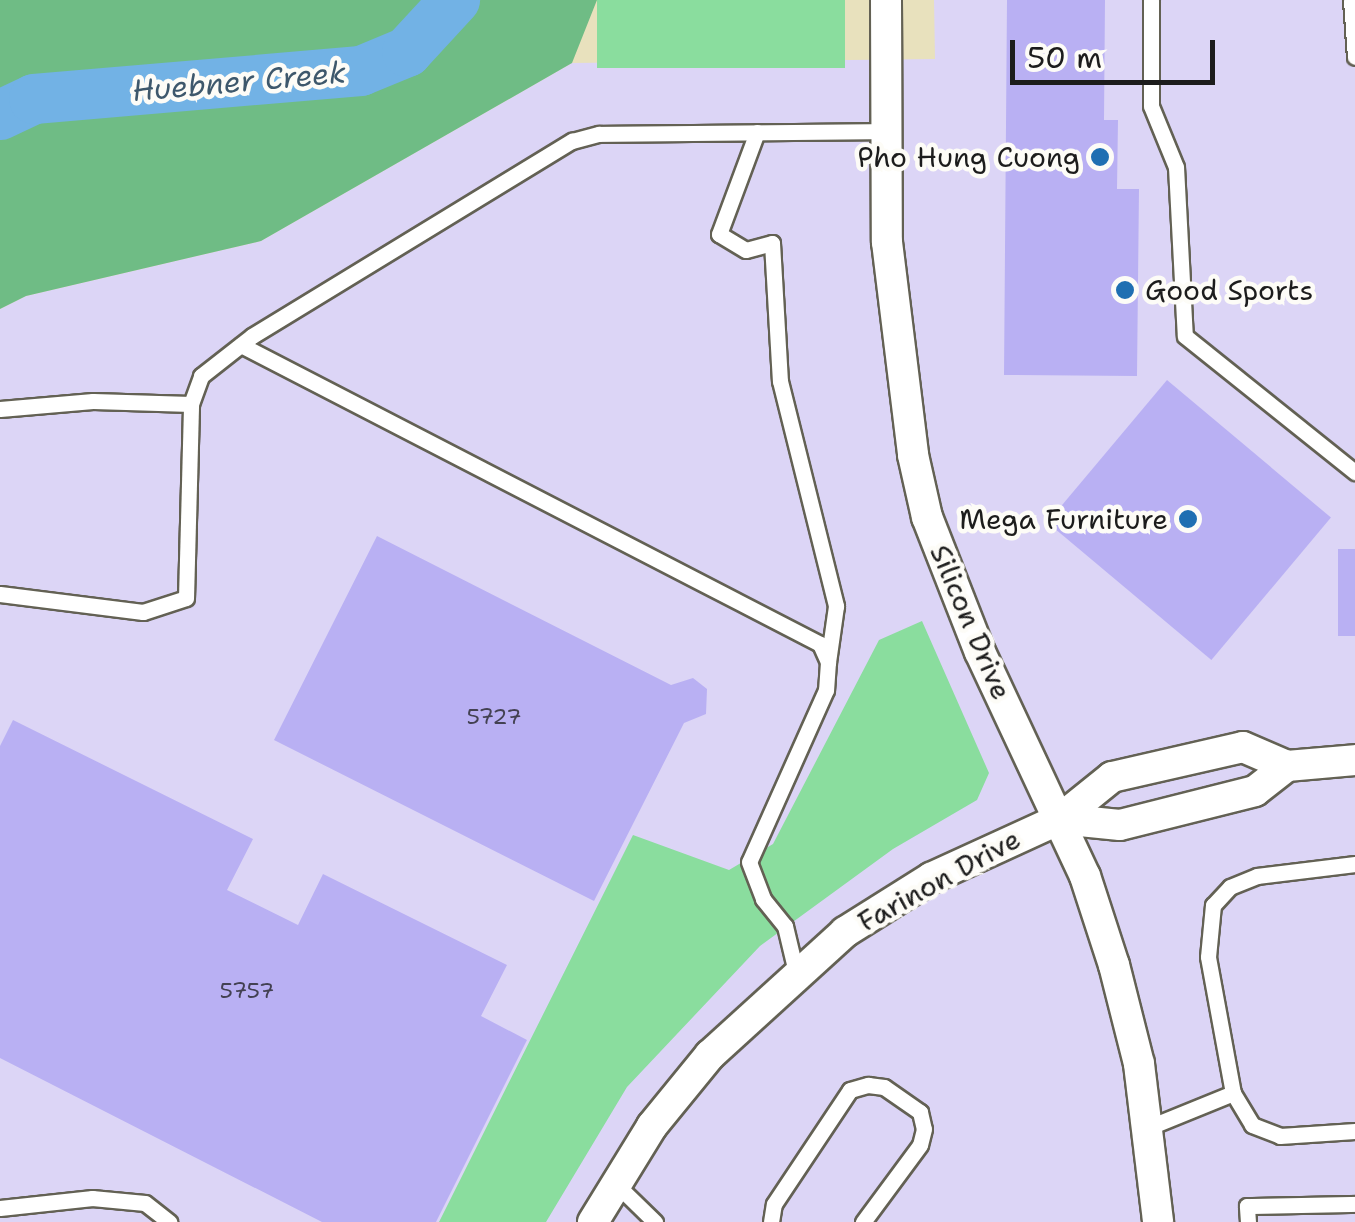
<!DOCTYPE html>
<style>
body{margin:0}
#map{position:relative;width:1355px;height:1222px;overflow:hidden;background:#e8e1bd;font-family:"Shantell Sans",sans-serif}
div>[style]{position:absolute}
.built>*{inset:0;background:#dcd5f6}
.green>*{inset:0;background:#8add9e;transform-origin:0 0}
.forest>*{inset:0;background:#6fbc85}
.river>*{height:50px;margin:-25px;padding:0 25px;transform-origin:25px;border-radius:25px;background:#72b2e5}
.building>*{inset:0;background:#b9b0f3;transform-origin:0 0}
.roads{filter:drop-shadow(2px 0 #636154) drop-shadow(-2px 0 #636154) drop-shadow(0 2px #636154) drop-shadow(0 -2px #636154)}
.service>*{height:15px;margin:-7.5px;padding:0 7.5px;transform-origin:7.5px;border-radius:7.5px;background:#fff}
.minor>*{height:30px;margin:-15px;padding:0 15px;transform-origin:15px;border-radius:15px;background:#fff}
.dots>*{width:28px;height:28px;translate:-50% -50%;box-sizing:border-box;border:5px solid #fdfcf7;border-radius:50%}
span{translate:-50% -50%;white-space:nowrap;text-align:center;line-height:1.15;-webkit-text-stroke:9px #fdfcf7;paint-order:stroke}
.number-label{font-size:22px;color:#434152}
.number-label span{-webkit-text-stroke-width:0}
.poi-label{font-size:28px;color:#1c1c1c}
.right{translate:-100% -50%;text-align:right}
.left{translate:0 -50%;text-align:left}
.street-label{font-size:28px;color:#1c1c1c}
.water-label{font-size:30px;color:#3e586c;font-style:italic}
.scale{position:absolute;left:1010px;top:40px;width:205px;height:45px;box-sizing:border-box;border:5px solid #1c1c1c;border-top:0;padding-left:12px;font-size:30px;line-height:35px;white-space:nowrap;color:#1c1c1c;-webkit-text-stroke:8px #fdfcf7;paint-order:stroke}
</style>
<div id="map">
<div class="built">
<div style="clip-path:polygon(934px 0,1355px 0,1355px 1222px,0 1222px,0 309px,26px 296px,261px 241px,572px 63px,935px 59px)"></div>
</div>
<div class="green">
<div style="left:597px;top:0;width:248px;height:68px"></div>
<div style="clip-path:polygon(922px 621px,989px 773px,977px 800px,893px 849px,760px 946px,627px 1087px,546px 1222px,439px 1222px,633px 835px,729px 870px,773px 844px,879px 640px)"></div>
</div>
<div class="forest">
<div style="clip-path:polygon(0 0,597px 0,572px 63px,261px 241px,26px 296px,0 309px)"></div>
</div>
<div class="river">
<div style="left:0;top:115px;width:38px;rotate:-25deg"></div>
<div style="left:34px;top:99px;width:328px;rotate:-4.9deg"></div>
<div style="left:361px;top:71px;width:50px;rotate:-22.4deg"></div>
<div style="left:407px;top:52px;width:71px;rotate:-47.3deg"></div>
</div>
<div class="building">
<div style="clip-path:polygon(1007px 0,1105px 0,1104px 120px,1118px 120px,1117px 189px,1139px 189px,1137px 376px,1004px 375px)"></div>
<div style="left:1167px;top:380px;width:214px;height:186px;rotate:40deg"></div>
<div style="clip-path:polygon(377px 536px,671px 685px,693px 678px,707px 689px,706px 714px,684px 723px,594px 901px,274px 740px)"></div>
<div style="left:1338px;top:549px;width:17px;height:87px"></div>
<div style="clip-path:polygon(13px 720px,253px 839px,227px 890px,298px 925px,323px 874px,507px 965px,481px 1016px,527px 1040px,436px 1222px,322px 1222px,0 1058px,0 746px)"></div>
</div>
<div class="roads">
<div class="service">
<div style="left:1151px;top:0;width:106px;rotate:90deg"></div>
<div style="left:1151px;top:106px;width:66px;rotate:67.7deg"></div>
<div style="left:1176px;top:167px;width:169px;rotate:87deg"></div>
<div style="left:1185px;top:336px;width:218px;rotate:38.7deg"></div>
<div style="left:1351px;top:0;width:57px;rotate:86deg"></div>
<div style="left:757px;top:132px;width:109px;rotate:110.4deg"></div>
<div style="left:719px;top:234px;width:31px;rotate:31deg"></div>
<div style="left:746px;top:250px;width:27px;rotate:-15deg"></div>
<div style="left:772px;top:243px;width:138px;rotate:86.7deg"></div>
<div style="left:780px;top:381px;width:232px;rotate:76deg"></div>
<div style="left:836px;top:606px;width:57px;rotate:98.1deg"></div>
<div style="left:241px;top:345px;width:652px;rotate:27.31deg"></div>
<div style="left:820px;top:644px;width:20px;rotate:66deg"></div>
<div style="left:828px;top:662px;width:28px;rotate:94deg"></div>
<div style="left:826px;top:690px;width:188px;rotate:114.1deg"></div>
<div style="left:749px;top:862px;width:40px;rotate:69deg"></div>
<div style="left:763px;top:899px;width:35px;rotate:51deg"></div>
<div style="left:785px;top:926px;width:47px;rotate:76.6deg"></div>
<div style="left:0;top:409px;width:93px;rotate:-4.9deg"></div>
<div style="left:93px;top:401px;width:98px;rotate:1.8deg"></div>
<div style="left:191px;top:404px;width:30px;rotate:-70deg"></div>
<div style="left:201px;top:376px;width:65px;rotate:-38.1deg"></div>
<div style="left:252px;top:336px;width:375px;rotate:-31.4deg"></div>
<div style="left:572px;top:141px;width:28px;rotate:-15deg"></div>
<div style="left:599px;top:134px;width:288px;rotate:-0.6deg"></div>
<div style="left:0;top:594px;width:144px;rotate:7.2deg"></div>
<div style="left:143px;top:612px;width:45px;rotate:-18deg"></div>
<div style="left:186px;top:598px;width:194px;rotate:-88.5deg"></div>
<div style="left:1355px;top:864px;width:99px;rotate:173deg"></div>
<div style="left:1257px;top:876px;width:29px;rotate:158deg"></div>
<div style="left:1230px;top:887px;width:25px;rotate:133deg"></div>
<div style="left:1213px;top:905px;width:52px;rotate:95.5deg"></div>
<div style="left:1208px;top:957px;width:138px;rotate:79.6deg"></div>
<div style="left:1233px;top:1093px;width:37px;rotate:59deg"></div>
<div style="left:1252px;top:1125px;width:30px;rotate:21deg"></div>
<div style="left:1280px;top:1136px;width:75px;rotate:-3.8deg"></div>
<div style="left:1147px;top:1128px;width:93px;rotate:-22.1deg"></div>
<div style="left:615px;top:1183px;width:56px;rotate:44.3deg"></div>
<div style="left:0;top:1208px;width:93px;rotate:-6.2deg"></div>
<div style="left:92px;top:1198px;width:53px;rotate:5.4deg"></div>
<div style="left:145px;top:1203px;width:31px;rotate:38deg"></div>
<div style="left:771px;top:1222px;width:18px;rotate:-81deg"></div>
<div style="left:774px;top:1204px;width:137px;rotate:-56.3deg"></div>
<div style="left:850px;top:1090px;width:19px;rotate:-16deg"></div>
<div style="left:868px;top:1085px;width:16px;rotate:7deg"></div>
<div style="left:884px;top:1087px;width:44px;rotate:34.8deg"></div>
<div style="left:920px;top:1112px;width:17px;rotate:77deg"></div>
<div style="left:924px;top:1129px;width:16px;rotate:104deg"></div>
<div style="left:920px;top:1145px;width:96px;rotate:126.5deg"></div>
<div style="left:1248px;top:1222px;width:16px;rotate:-94deg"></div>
<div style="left:1247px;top:1206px;width:108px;rotate:-1.1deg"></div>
</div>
<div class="minor">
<div style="left:886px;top:0;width:242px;rotate:89.8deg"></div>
<div style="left:887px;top:242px;width:215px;rotate:83deg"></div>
<div style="left:913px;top:455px;width:64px;rotate:77.3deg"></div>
<div style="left:927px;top:517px;width:145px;rotate:68.6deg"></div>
<div style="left:980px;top:652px;width:247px;rotate:64.9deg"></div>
<div style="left:1085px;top:876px;width:94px;rotate:72deg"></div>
<div style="left:1114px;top:965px;width:102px;rotate:75.8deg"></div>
<div style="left:1139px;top:1064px;width:159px;rotate:83.1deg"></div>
<div style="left:1060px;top:819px;width:60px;rotate:5.7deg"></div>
<div style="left:1120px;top:825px;width:139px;rotate:-14.1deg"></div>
<div style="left:1255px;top:791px;width:41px;rotate:-38deg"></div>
<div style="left:1287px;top:766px;width:68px;rotate:-5deg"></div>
<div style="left:593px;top:1222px;width:113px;rotate:-58.4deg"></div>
<div style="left:652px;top:1126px;width:92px;rotate:-50.8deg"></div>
<div style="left:710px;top:1055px;width:183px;rotate:-42.3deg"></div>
<div style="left:845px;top:932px;width:102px;rotate:-32.1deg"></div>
<div style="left:931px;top:878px;width:142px;rotate:-24.6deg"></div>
<div style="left:1060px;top:819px;width:67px;rotate:-38.9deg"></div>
<div style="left:1112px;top:777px;width:134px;rotate:-12.9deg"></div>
<div style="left:1243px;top:747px;width:48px;rotate:23.4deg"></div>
</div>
</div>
<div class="dots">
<div style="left:1100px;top:157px;background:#1f6fb2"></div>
<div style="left:1125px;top:290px;background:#1f6fb2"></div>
<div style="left:1188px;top:519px;background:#1f6fb2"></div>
</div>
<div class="number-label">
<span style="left:494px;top:717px">5727</span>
<span style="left:247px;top:991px">5757</span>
</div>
<div class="poi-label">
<span class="right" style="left:1080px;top:157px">Pho Hung Cuong</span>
<span class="left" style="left:1145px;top:290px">Good Sports</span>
<span class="right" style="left:1168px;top:519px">Mega Furniture</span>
</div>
<div class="street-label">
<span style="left:971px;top:622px;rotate:67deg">Silicon Drive</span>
<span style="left:939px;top:880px;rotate:-29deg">Farinon Drive</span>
</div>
<div class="water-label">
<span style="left:239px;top:82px;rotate:-5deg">Huebner Creek</span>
</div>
<div class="scale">50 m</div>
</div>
